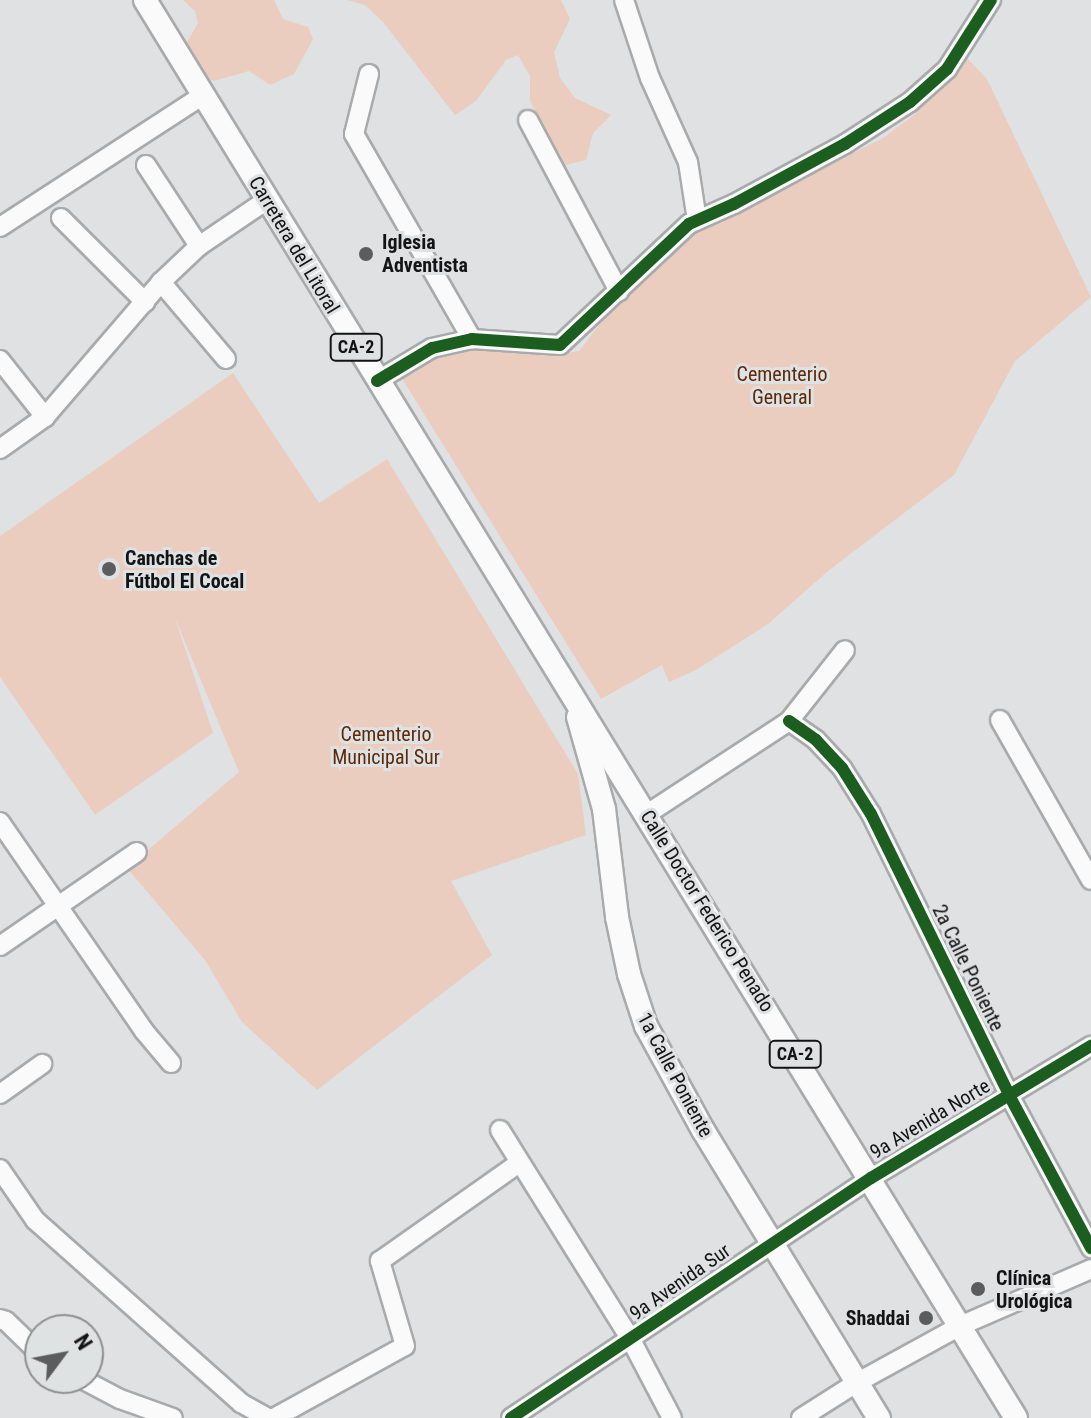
<!DOCTYPE html>
<meta charset="utf-8">
<style>
body{margin:0}
#map{position:relative;width:1091px;height:1418px;overflow:hidden;background:#dfe1e2;font-family:"Roboto Condensed",sans-serif}
div>[style]{position:absolute}
.green>*{inset:0;background:#eacdbf}
.roads{filter:drop-shadow(2px 0 #a9aaab) drop-shadow(-2px 0 #a9aaab) drop-shadow(0 2px #a9aaab) drop-shadow(0 -2px #a9aaab)}
.minor>*{height:18px;margin:-9px;padding:0 9px;transform-origin:9px;border-radius:9px;background:#fafafb}
.major>*{height:22px;margin:-11px;padding:0 11px;transform-origin:11px;border-radius:11px;background:#fafafb}
.cycleway>*{height:12px;margin:-6px;padding:0 6px;transform-origin:6px;border-radius:6px;background:#1b5e20}
.dots>*{width:22px;height:22px;translate:-50% -50%;box-sizing:border-box;border:4px solid #dee2e3;border-radius:50%}
span{translate:-50% -50%;white-space:nowrap;text-align:center;line-height:1.15;-webkit-text-stroke:6px #dee2e3;paint-order:stroke}
.shield-label span{padding:2px 6px;background:#dee2e3;border:2px solid;border-radius:6px;-webkit-text-stroke-width:0}
.shield-label{font-size:18px;color:#131415;font-weight:700}
.poi-label{font-size:20px;color:#131415;font-weight:700}
.left{translate:0 -50%;text-align:left}
.right{translate:-100% -50%;text-align:right}
.street-label{font-size:20px;color:#131415}
.park-label{font-size:20px;color:#5e2908}
.north{position:absolute;left:24px;top:1314px;width:80px;height:80px;box-sizing:border-box;background:#dee2e3;border:2px solid #8d9091;border-radius:50%;rotate:58deg;font-size:22px;font-weight:700;line-height:32px;text-align:center;color:#131415}
.north::after{content:'';display:block;margin:auto;width:28px;height:36px;background:#5a5c5d;clip-path:polygon(50% 0,100% 100%,50% 72%,0 100%)}
</style>
<div id="map">
<div class="green">
<div style="clip-path:polygon(183px 0,274px 0,283px 19px,308px 27px,313px 39px,294px 74px,270px 85px,249px 71px,214px 81px,203px 76px,189px 56px,186px 44px,198px 23px,195px 11px)"></div>
<div style="clip-path:polygon(347px 0,561px 0,570px 19px,554px 52px,560px 78px,575px 98px,611px 115px,593px 133px,586px 160px,562px 166px,549px 146px,548px 133px,530px 101px,530px 76px,518px 55px,506px 60px,476px 101px,455px 115px,383px 22px,365px 5px)"></div>
<div style="clip-path:polygon(964px 55px,987px 79px,1091px 297px,1015px 361px,954px 475px,828px 571px,768px 624px,696px 670px,669px 682px,662px 665px,601px 699px,401px 377px,461px 346px,549px 356px,579px 351px,608px 314px,684px 239px,883px 138px,915px 114px)"></div>
<div style="clip-path:polygon(233px 373px,319px 503px,387px 459px,578px 774px,586px 835px,451px 881px,492px 955px,317px 1090px,242px 1022px,205px 960px,127px 868px,239px 772px,175px 618px,213px 733px,95px 815px,0 677px,0 536px)"></div>
</div>
<div class="roads">
<div class="minor">
<div style="left:624px;top:0;width:82px;rotate:71.6deg"></div>
<div style="left:650px;top:78px;width:92px;rotate:65.7deg"></div>
<div style="left:688px;top:162px;width:59px;rotate:81.2deg"></div>
<div style="left:369px;top:74px;width:62px;rotate:104deg"></div>
<div style="left:354px;top:134px;width:237px;rotate:60.1deg"></div>
<div style="left:528px;top:120px;width:194px;rotate:62deg"></div>
<div style="left:146px;top:165px;width:97px;rotate:56.8deg"></div>
<div style="left:61px;top:218px;width:119px;rotate:45deg"></div>
<div style="left:0;top:227px;width:242px;rotate:-33deg"></div>
<div style="left:226px;top:359px;width:101px;rotate:-130.2deg"></div>
<div style="left:161px;top:282px;width:52px;rotate:-43.5deg"></div>
<div style="left:199px;top:246px;width:82px;rotate:-34.1deg"></div>
<div style="left:0;top:360px;width:73px;rotate:51.7deg"></div>
<div style="left:377px;top:381px;width:64px;rotate:-31deg"></div>
<div style="left:432px;top:348px;width:41px;rotate:-12.7deg"></div>
<div style="left:472px;top:339px;width:88px;rotate:3.9deg"></div>
<div style="left:560px;top:345px;width:177px;rotate:-43.2deg"></div>
<div style="left:689px;top:224px;width:49px;rotate:-24deg"></div>
<div style="left:734px;top:204px;width:126px;rotate:-28.4deg"></div>
<div style="left:845px;top:144px;width:77px;rotate:-32.9deg"></div>
<div style="left:910px;top:102px;width:50px;rotate:-41.7deg"></div>
<div style="left:947px;top:69px;width:82px;rotate:-57.5deg"></div>
<div style="left:0;top:449px;width:55px;rotate:-35.4deg"></div>
<div style="left:45px;top:417px;width:178px;rotate:-49.3deg"></div>
<div style="left:1000px;top:720px;width:184px;rotate:60.4deg"></div>
<div style="left:789px;top:721px;width:33px;rotate:35deg"></div>
<div style="left:816px;top:740px;width:38px;rotate:47deg"></div>
<div style="left:842px;top:768px;width:54px;rotate:57.8deg"></div>
<div style="left:871px;top:814px;width:313px;rotate:63.8deg"></div>
<div style="left:1009px;top:1095px;width:174px;rotate:61.8deg"></div>
<div style="left:647px;top:814px;width:170px;rotate:-33.2deg"></div>
<div style="left:789px;top:721px;width:90px;rotate:-51.7deg"></div>
<div style="left:0;top:822px;width:254px;rotate:55.4deg"></div>
<div style="left:144px;top:1031px;width:42px;rotate:49.8deg"></div>
<div style="left:0;top:946px;width:166px;rotate:-34.5deg"></div>
<div style="left:0;top:1094px;width:52px;rotate:-35.5deg"></div>
<div style="left:500px;top:1130px;width:248px;rotate:58deg"></div>
<div style="left:631px;top:1340px;width:88px;rotate:62.3deg"></div>
<div style="left:0;top:1169px;width:62px;rotate:55.5deg"></div>
<div style="left:35px;top:1220px;width:276px;rotate:41.6deg"></div>
<div style="left:241px;top:1403px;width:31px;rotate:29deg"></div>
<div style="left:0;top:1319px;width:6px;rotate:18deg"></div>
<div style="left:6px;top:1321px;width:47px;rotate:44.1deg"></div>
<div style="left:80px;top:1378px;width:45px;rotate:27.7deg"></div>
<div style="left:120px;top:1399px;width:56px;rotate:19.7deg"></div>
<div style="left:274px;top:1418px;width:149px;rotate:-28.8deg"></div>
<div style="left:405px;top:1346px;width:89px;rotate:-106.4deg"></div>
<div style="left:380px;top:1261px;width:170px;rotate:-35.2deg"></div>
<div style="left:511px;top:1418px;width:433px;rotate:-33.7deg"></div>
<div style="left:871px;top:1178px;width:257px;rotate:-31deg"></div>
<div style="left:801px;top:1418px;width:67px;rotate:-32.3deg"></div>
<div style="left:858px;top:1382px;width:116px;rotate:-28.8deg"></div>
<div style="left:960px;top:1326px;width:143px;rotate:-23.5deg"></div>
</div>
<div class="major">
<div style="left:145px;top:0;width:1664px;rotate:58.44deg"></div>
<div style="left:578px;top:717px;width:96px;rotate:74.2deg"></div>
<div style="left:604px;top:809px;width:109px;rotate:83.1deg"></div>
<div style="left:617px;top:917px;width:58px;rotate:78.1deg"></div>
<div style="left:629px;top:974px;width:55px;rotate:71.9deg"></div>
<div style="left:646px;top:1026px;width:119px;rotate:61.3deg"></div>
<div style="left:703px;top:1130px;width:338px;rotate:58.6deg"></div>
</div>
</div>
<div class="cycleway">
<div style="left:377px;top:381px;width:64px;rotate:-31deg"></div>
<div style="left:432px;top:348px;width:41px;rotate:-12.7deg"></div>
<div style="left:472px;top:339px;width:88px;rotate:3.9deg"></div>
<div style="left:560px;top:345px;width:177px;rotate:-43.2deg"></div>
<div style="left:689px;top:224px;width:49px;rotate:-24deg"></div>
<div style="left:734px;top:204px;width:126px;rotate:-28.4deg"></div>
<div style="left:845px;top:144px;width:77px;rotate:-32.9deg"></div>
<div style="left:910px;top:102px;width:50px;rotate:-41.7deg"></div>
<div style="left:947px;top:69px;width:82px;rotate:-57.5deg"></div>
<div style="left:789px;top:721px;width:33px;rotate:35deg"></div>
<div style="left:816px;top:740px;width:38px;rotate:47deg"></div>
<div style="left:842px;top:768px;width:54px;rotate:57.8deg"></div>
<div style="left:871px;top:814px;width:313px;rotate:63.8deg"></div>
<div style="left:1009px;top:1095px;width:174px;rotate:61.8deg"></div>
<div style="left:511px;top:1418px;width:433px;rotate:-33.7deg"></div>
<div style="left:871px;top:1178px;width:257px;rotate:-31deg"></div>
</div>
<div class="dots">
<div style="left:366px;top:254px;background:#5a5c5d"></div>
<div style="left:109px;top:569px;background:#5a5c5d"></div>
<div style="left:978px;top:1289px;background:#5a5c5d"></div>
<div style="left:926px;top:1318px;background:#5a5c5d"></div>
</div>
<div class="shield-label">
<span style="left:356px;top:347px">CA-2</span>
<span style="left:795px;top:1054px">CA-2</span>
</div>
<div class="poi-label">
<span class="left" style="left:382px;top:254px">Iglesia<br>Adventista</span>
<span class="left" style="left:125px;top:570px">Canchas de<br>Fútbol El Cocal</span>
<span class="left" style="left:996px;top:1290px">Clínica<br>Urológica</span>
<span class="right" style="left:910px;top:1318px">Shaddai</span>
</div>
<div class="street-label">
<span style="left:294px;top:245px;rotate:59deg">Carretera del Litoral</span>
<span style="left:707px;top:911px;rotate:58deg">Calle Doctor Federico Penado</span>
<span style="left:968px;top:968px;rotate:64deg">2a Calle Poniente</span>
<span style="left:675px;top:1075px;rotate:62deg">1a Calle Poniente</span>
<span style="left:930px;top:1119px;rotate:-31deg">9a Avenida Norte</span>
<span style="left:680px;top:1282px;rotate:-35deg">9a Avenida Sur</span>
</div>
<div class="park-label">
<span style="left:782px;top:386px">Cementerio<br>General</span>
<span style="left:386px;top:746px">Cementerio<br>Municipal Sur</span>
</div>
<div class="north">N</div>
</div>
